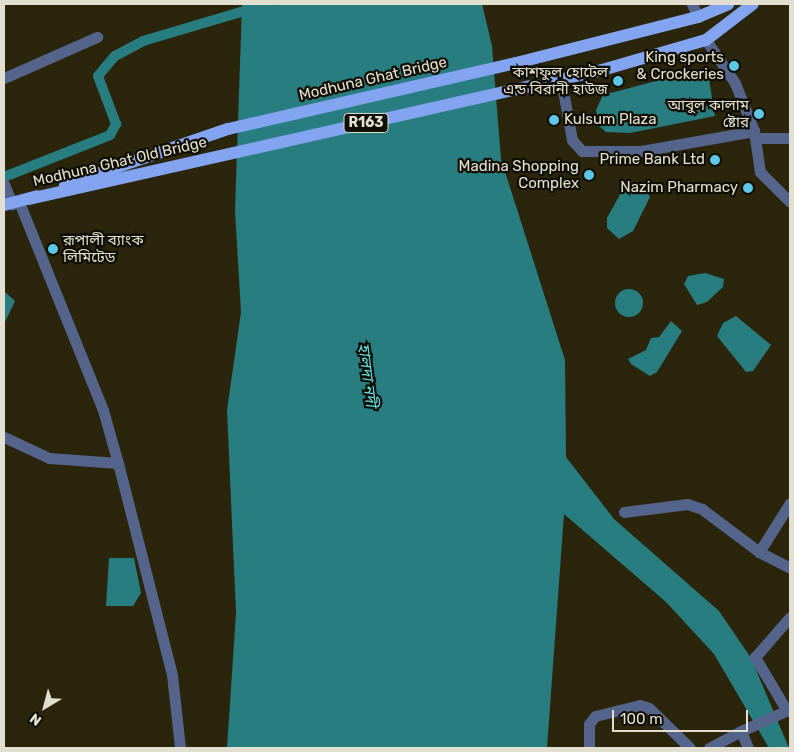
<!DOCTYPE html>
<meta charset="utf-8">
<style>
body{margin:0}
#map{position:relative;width:794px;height:752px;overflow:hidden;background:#2a250b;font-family:Rubik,"Noto Sans Bengali",sans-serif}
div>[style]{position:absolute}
.water>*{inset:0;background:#277d80}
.round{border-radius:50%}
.canal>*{height:10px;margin:-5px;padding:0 5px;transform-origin:5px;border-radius:5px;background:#277d80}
.minor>*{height:11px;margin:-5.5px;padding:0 5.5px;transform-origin:5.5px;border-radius:5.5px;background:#54648a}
.primary>*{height:12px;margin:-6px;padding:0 6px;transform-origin:6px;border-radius:6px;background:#82a4f1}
.dots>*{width:14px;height:14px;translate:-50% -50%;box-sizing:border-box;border:2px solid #100e04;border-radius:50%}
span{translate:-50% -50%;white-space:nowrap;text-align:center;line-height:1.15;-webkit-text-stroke:4.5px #100e04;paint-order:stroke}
.shield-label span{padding:1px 4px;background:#100e04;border:1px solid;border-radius:4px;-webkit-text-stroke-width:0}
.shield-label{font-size:14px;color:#e2dfd0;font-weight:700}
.poi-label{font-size:15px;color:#e2dfd0}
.right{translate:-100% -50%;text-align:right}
.left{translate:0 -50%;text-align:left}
.street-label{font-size:15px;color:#e2dfd0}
.water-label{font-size:16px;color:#63dee2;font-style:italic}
.frame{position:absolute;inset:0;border:5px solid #e2dfd0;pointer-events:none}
.north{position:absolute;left:20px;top:682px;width:50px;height:50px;-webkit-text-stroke:4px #100e04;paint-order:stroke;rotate:217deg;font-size:14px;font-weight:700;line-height:20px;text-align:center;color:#e2dfd0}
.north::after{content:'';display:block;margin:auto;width:18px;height:22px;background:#e2dfd0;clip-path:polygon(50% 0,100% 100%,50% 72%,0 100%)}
.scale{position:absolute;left:612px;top:710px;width:136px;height:22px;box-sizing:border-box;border:2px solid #e2dfd0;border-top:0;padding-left:6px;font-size:15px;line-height:18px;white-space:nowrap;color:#e2dfd0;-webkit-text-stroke:4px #100e04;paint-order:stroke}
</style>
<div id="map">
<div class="water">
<div style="clip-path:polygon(242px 4px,482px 4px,492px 46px,501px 159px,565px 360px,566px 457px,614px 519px,719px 611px,751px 658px,789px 748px,769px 748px,714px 654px,666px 602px,564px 514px,547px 748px,227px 748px,236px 613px,227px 410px,241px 312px,235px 211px)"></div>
<div style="clip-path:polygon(686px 73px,709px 79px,715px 116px,630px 133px,606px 132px,599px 126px,596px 110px,603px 95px)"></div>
<div style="clip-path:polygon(628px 180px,644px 186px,650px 197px,633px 231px,619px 239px,607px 228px,607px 218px)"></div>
<div style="clip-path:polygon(705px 273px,724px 279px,723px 287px,707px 302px,697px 305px,684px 284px,688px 276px)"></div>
<div class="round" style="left:615px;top:289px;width:28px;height:28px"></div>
<div style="clip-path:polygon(4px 291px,15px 301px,4px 324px)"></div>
<div style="clip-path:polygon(736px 316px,771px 345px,753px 371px,746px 372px,717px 336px,723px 323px)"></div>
<div style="clip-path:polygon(671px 321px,682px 331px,657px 372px,650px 376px,631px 364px,628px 359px,646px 350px,651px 338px,659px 337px)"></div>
<div style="clip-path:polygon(109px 558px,134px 558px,141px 593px,133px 606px,106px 606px)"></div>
</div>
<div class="canal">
<div style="left:4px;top:177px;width:114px;rotate:-21.6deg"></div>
<div style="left:110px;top:135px;width:13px;rotate:-61deg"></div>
<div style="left:116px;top:124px;width:51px;rotate:-110.6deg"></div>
<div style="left:98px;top:76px;width:26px;rotate:-50deg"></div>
<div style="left:115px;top:56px;width:32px;rotate:-28deg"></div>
<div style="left:143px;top:41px;width:130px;rotate:-16.5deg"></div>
</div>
<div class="minor">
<div style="left:692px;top:4px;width:14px;rotate:65deg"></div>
<div style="left:706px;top:40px;width:52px;rotate:56deg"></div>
<div style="left:735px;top:83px;width:52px;rotate:68.4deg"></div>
<div style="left:754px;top:131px;width:41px;rotate:81.7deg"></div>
<div style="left:760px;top:172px;width:42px;rotate:45deg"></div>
<div style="left:4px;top:78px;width:102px;rotate:-23.8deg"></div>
<div style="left:561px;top:79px;width:62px;rotate:79.8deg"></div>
<div style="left:572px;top:140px;width:15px;rotate:48deg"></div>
<div style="left:582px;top:151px;width:59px"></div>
<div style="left:641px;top:151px;width:115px;rotate:-10deg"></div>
<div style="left:755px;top:138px;width:35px"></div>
<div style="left:4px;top:184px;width:22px;rotate:68deg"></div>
<div style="left:19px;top:202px;width:224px;rotate:68deg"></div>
<div style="left:103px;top:410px;width:55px;rotate:74.2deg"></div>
<div style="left:118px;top:463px;width:219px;rotate:75.7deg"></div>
<div style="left:172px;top:675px;width:73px;rotate:83.7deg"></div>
<div style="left:4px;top:437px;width:50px;rotate:25deg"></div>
<div style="left:49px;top:458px;width:69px;rotate:4.1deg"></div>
<div style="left:790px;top:503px;width:58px;rotate:122.3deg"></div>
<div style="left:759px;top:552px;width:35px;rotate:27deg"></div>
<div style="left:624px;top:512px;width:64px;rotate:-7.2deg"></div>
<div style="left:687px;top:504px;width:16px;rotate:18deg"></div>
<div style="left:702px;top:509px;width:71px;rotate:37deg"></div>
<div style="left:787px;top:711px;width:63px;rotate:-120.7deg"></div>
<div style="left:755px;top:657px;width:53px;rotate:-48.8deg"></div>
<div style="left:589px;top:748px;width:24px;rotate:-90deg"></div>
<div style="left:589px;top:724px;width:10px;rotate:-53deg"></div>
<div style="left:595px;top:716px;width:46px;rotate:-13.7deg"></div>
<div style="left:640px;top:705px;width:9px;rotate:18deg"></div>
<div style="left:649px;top:708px;width:57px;rotate:44.3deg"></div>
<div style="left:709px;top:748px;width:36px;rotate:-28deg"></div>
<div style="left:748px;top:748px;width:18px;rotate:-112deg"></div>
<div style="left:741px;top:731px;width:54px;rotate:-24.2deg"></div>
</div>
<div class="primary">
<div style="left:65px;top:185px;width:172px;rotate:-19deg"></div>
<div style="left:228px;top:129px;width:295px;rotate:-12.9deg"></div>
<div style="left:516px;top:63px;width:188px;rotate:-14.2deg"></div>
<div style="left:698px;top:17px;width:33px;rotate:-23deg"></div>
<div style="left:29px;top:199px;width:587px;rotate:-12.69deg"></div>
<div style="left:602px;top:70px;width:108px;rotate:-16.1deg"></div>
<div style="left:706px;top:40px;width:59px;rotate:-37.5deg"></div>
<div style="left:4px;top:205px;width:34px;rotate:-15deg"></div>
</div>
<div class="dots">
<div style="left:734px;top:66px;background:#5cc7e7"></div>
<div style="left:618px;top:81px;background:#5cc7e7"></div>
<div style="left:759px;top:114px;background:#5cc7e7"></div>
<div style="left:554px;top:120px;background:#5cc7e7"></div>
<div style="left:715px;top:160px;background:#5cc7e7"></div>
<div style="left:589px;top:175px;background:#5cc7e7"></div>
<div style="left:748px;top:188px;background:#5cc7e7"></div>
<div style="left:53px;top:249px;background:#5cc7e7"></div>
</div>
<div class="shield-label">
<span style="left:366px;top:123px">R163</span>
</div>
<div class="poi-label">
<span class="right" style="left:724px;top:66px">King sports<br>&amp; Crockeries</span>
<span class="right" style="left:608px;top:81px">কাশফুল হোটেল<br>এন্ড বিরানী হাউজ</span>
<span class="right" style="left:749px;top:114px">আবুল কালাম<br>ষ্টোর</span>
<span class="left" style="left:564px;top:120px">Kulsum Plaza</span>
<span class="right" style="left:705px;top:160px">Prime Bank Ltd</span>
<span class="right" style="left:579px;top:175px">Madina Shopping<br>Complex</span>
<span class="right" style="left:738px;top:188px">Nazim Pharmacy</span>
<span class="left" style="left:63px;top:249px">রূপালী ব্যাংক<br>লিমিটেড</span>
</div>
<div class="street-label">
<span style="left:373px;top:79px;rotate:-13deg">Modhuna Ghat Bridge</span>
<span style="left:120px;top:162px;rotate:-13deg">Modhuna Ghat Old Bridge</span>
</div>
<div class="water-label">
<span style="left:367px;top:375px;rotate:83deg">হালদা নদী</span>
</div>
<div class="frame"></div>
<div class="north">N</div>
<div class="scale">100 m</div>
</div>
